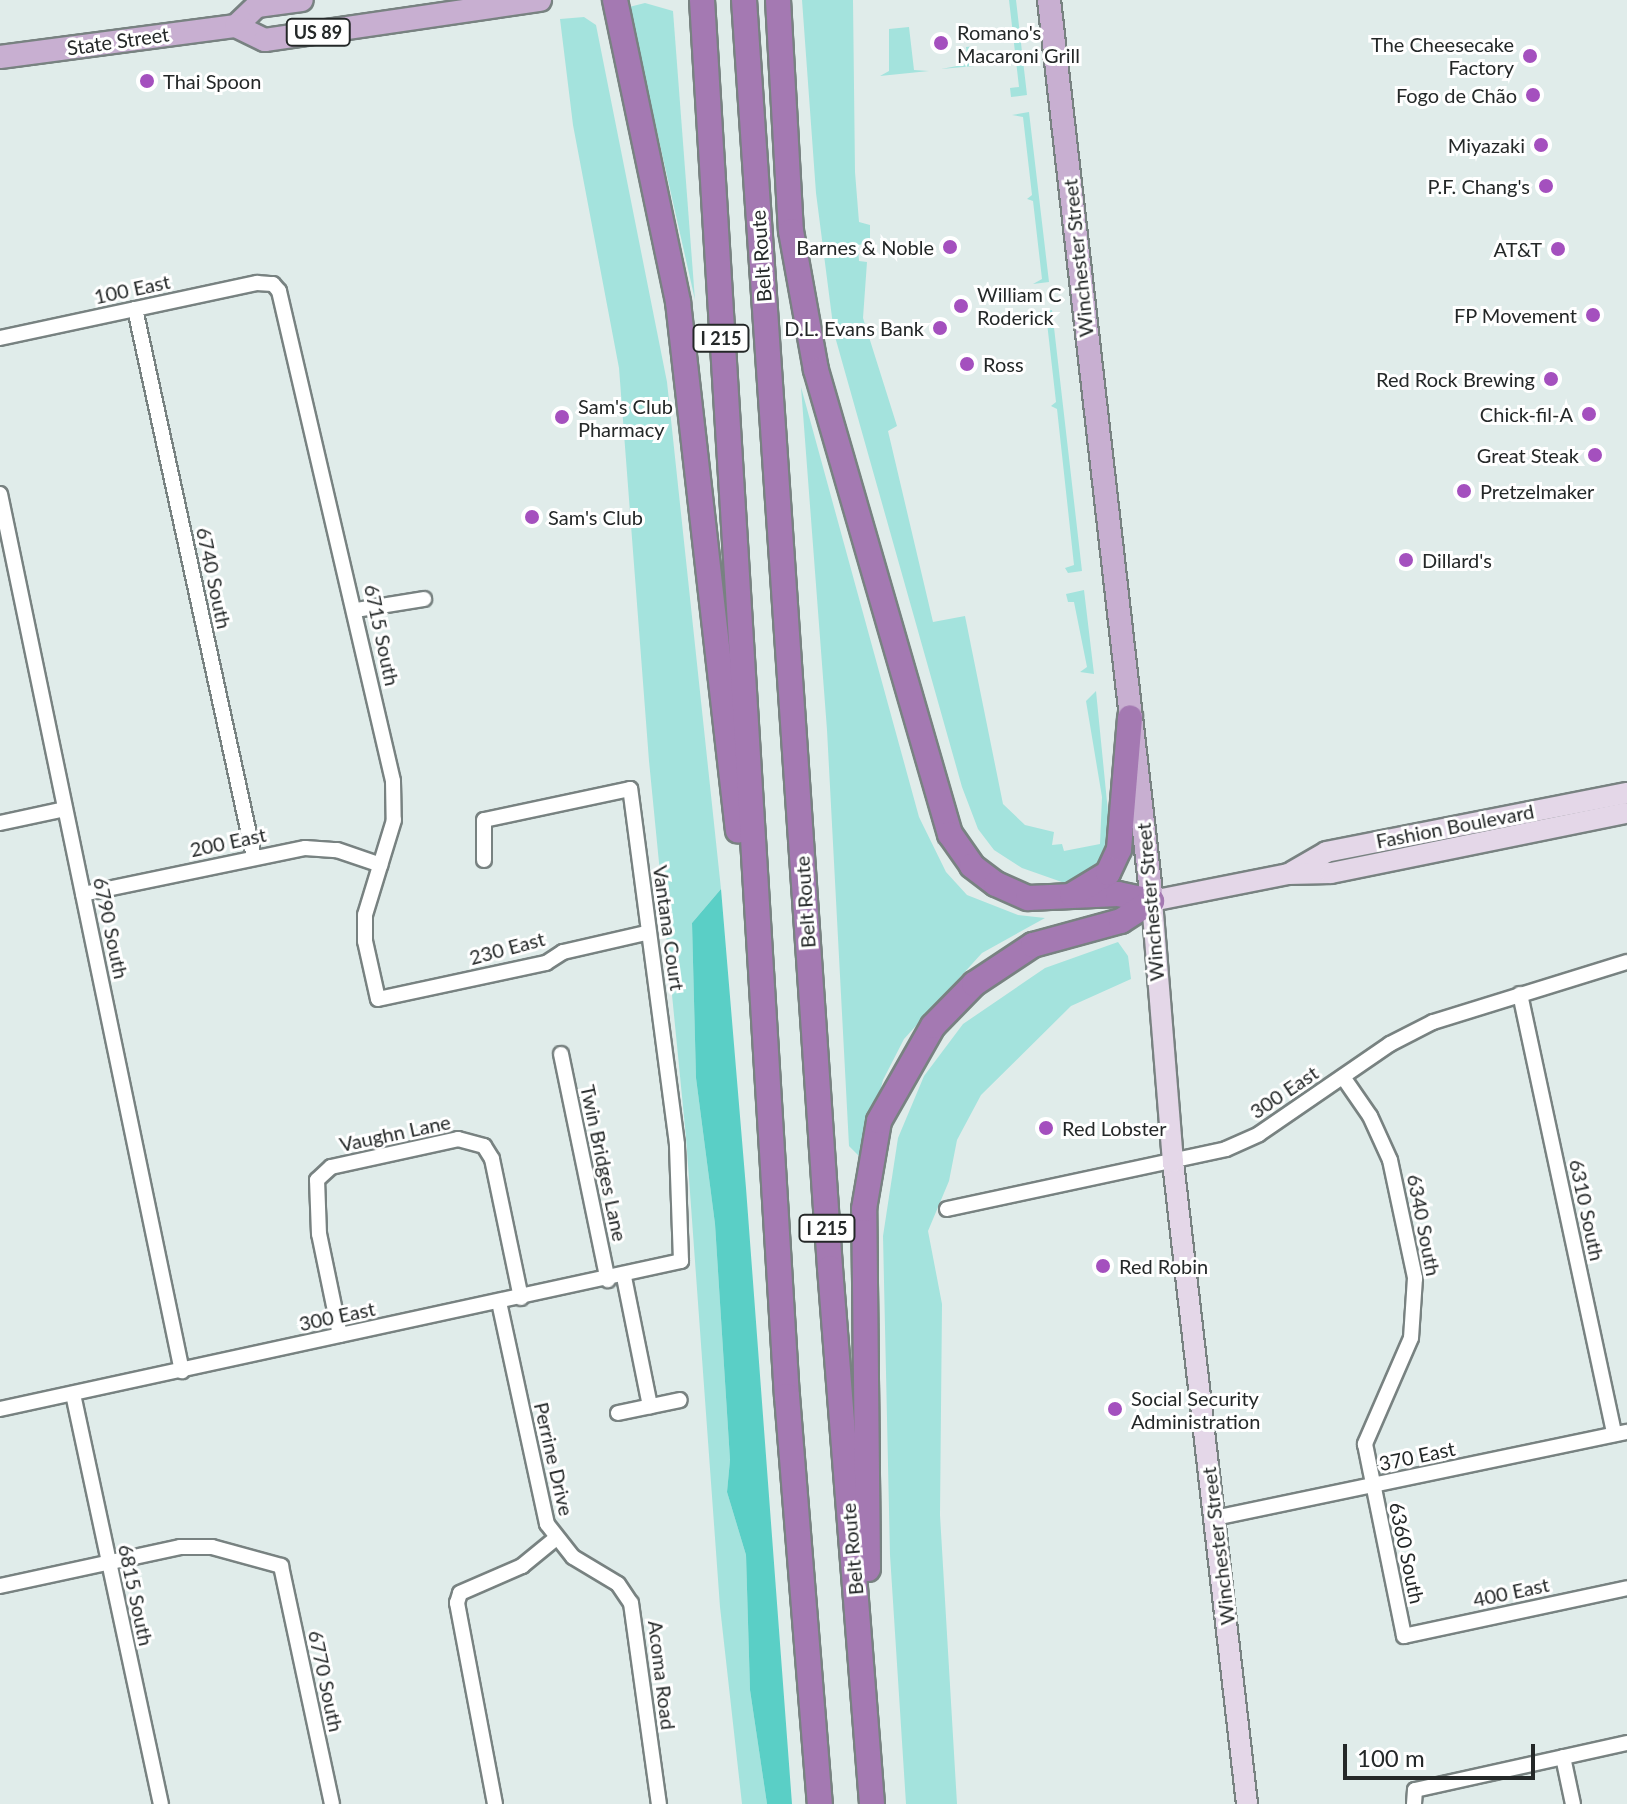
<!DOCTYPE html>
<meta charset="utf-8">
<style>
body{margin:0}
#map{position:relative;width:1627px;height:1804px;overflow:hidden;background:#e0ecea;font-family:Lato,sans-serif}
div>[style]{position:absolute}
.green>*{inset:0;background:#a4e3dd}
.forest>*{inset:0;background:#5acfc6}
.roads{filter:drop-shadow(2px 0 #788281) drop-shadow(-2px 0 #788281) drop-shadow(0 2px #788281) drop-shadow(0 -2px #788281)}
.street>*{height:14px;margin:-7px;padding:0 7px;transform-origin:7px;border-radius:7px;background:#fff}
.secondary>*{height:20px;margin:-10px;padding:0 10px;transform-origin:10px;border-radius:10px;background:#e4d7e8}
.primary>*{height:22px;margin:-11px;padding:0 11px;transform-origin:11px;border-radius:11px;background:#c8afd1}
.highway>*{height:24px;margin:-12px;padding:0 12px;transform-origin:12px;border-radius:12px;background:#a479b2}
.dots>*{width:22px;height:22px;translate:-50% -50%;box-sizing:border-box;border:4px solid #fff;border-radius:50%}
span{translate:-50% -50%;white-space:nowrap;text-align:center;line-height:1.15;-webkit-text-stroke:6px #fff;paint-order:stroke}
.shield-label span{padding:2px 6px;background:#fff;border:2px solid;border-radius:6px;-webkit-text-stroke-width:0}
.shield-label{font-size:18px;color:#242828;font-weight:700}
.poi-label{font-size:20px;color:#242828}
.left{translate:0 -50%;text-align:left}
.right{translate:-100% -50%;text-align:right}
.street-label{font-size:20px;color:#242828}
.scale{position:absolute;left:1343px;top:1744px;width:192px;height:36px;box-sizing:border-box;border:4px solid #242828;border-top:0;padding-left:10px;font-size:24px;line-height:28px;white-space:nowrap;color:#242828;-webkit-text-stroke:6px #fff;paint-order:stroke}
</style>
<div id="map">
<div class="green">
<div style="clip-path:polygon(802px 0,853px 0,855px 172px,859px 222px,870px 225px,870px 243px,858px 245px,859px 261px,867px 262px,863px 318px,897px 426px,888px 431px,933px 622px,965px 616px,1003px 804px,1025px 825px,1054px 832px,1052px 845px,1062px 844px,1064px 851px,1100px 844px,1102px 797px,1086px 701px,1096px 691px,1111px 842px,1102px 862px,1076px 887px,1022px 868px,994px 850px,978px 829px,962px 787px,834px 333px,816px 193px)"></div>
<div style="clip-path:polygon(1009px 0,1016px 0,1027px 95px,1011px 97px,1010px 88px,1019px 87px)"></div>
<div style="clip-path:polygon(645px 3px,673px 11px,695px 300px,629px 7px)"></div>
<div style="clip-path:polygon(584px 17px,596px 25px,667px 382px,721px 889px,692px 923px,696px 1078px,715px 1224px,730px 1460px,727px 1492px,746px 1555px,750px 1690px,767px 1804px,742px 1804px,720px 1607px,686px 1137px,649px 761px,619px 368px,573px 125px,560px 19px)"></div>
<div style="clip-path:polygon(909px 27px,914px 70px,929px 71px,880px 76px,889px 71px,889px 29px)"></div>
<div style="clip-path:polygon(976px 46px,975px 66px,941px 69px,968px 64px,966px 47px)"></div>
<div style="clip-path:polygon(1029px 112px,1049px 282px,1033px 284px,1042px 279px,1033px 201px,1027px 199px,1032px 195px,1023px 117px,1012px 115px)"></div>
<div style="clip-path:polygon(1052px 310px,1082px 571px,1068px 573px,1065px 568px,1074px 565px,1057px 409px,1051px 406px,1056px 402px,1046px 314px,1035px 313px)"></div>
<div style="clip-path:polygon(801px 387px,919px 817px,946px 872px,967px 895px,1018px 915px,1045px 918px,982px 953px,904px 1039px,883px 1080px,862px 1159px,849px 1146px,827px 730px)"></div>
<div style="clip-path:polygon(1084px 590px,1094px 674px,1080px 672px,1087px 667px,1074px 602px,1068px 602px,1066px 594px)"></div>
<div style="clip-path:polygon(1118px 942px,1128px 956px,1131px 979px,1071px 1006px,981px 1095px,957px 1140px,949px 1181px,928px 1231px,942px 1304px,940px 1515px,957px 1804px,906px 1804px,890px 1555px,883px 1236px,898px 1138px,924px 1076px,963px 1024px,1045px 968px)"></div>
</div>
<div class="forest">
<div style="clip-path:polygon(721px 889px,746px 1188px,792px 1804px,767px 1804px,750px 1690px,746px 1555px,727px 1492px,730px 1460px,715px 1224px,696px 1078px,692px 923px)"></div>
</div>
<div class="roads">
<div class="street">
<div style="left:135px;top:309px;width:561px;rotate:77.75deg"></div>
<div style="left:0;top:338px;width:263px;rotate:-12.1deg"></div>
<div style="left:257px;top:283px;width:16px;rotate:4deg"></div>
<div style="left:273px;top:284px;width:9px;rotate:49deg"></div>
<div style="left:279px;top:291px;width:503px;rotate:76.9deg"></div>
<div style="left:393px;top:781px;width:39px;rotate:89deg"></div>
<div style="left:394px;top:820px;width:99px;rotate:107deg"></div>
<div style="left:365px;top:915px;width:26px;rotate:90deg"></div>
<div style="left:365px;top:941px;width:59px;rotate:77.4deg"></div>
<div style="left:378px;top:999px;width:172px;rotate:-12.1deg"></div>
<div style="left:546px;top:963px;width:20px;rotate:-33deg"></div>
<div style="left:563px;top:952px;width:85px;rotate:-12.9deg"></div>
<div style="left:0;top:494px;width:896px;rotate:78.28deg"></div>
<div style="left:356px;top:610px;width:69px;rotate:-9.2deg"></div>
<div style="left:0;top:823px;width:66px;rotate:-12.2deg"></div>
<div style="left:83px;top:894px;width:227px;rotate:-11.7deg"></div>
<div style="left:305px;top:848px;width:32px;rotate:4deg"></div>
<div style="left:337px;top:850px;width:46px;rotate:18.8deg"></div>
<div style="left:1520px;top:994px;width:450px;rotate:77.9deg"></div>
<div style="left:561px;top:1054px;width:231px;rotate:78.3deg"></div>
<div style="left:1343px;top:1077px;width:47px;rotate:55.3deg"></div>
<div style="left:1370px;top:1116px;width:48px;rotate:65.6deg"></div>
<div style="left:1390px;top:1160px;width:121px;rotate:78deg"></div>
<div style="left:1415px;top:1278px;width:60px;rotate:93.8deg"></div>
<div style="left:1411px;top:1338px;width:116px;rotate:113.5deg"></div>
<div style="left:1365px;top:1444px;width:196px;rotate:78.5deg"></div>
<div style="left:1404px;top:1636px;width:228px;rotate:-12.1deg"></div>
<div style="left:947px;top:1209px;width:285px;rotate:-12.1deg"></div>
<div style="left:1226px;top:1149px;width:36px;rotate:-24deg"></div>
<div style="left:1259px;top:1134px;width:159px;rotate:-34.5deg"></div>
<div style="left:1390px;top:1044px;width:48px;rotate:-27.1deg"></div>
<div style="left:1433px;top:1022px;width:203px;rotate:-17.2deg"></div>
<div style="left:624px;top:1277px;width:132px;rotate:78.6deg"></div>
<div style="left:499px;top:1302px;width:227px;rotate:77.8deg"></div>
<div style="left:547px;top:1524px;width:42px;rotate:51.8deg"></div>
<div style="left:573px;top:1557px;width:52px;rotate:31deg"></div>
<div style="left:618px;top:1584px;width:23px;rotate:56deg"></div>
<div style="left:631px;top:1603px;width:203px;rotate:82.1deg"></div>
<div style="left:340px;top:1335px;width:103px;rotate:-101.7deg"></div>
<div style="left:319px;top:1234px;width:54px;rotate:-92.1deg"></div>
<div style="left:317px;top:1180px;width:19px;rotate:-43deg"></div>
<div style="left:331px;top:1167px;width:130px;rotate:-12.4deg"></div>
<div style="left:458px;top:1139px;width:27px;rotate:15deg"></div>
<div style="left:484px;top:1146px;width:15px;rotate:58deg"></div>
<div style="left:492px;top:1159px;width:142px;rotate:78.2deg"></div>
<div style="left:73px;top:1394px;width:419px;rotate:77.9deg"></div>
<div style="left:0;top:1409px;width:697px;rotate:-12.26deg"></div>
<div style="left:681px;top:1261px;width:117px;rotate:-92deg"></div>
<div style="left:677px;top:1144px;width:358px;rotate:-97.5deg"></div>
<div style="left:630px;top:789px;width:149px;rotate:168deg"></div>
<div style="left:484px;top:820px;width:40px;rotate:90deg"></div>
<div style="left:618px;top:1413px;width:63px;rotate:-11.8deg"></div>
<div style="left:1215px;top:1518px;width:421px;rotate:-11.8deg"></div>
<div style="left:0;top:1586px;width:184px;rotate:-12.2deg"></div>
<div style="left:180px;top:1547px;width:32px"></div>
<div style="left:212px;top:1547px;width:72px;rotate:15.4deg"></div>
<div style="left:281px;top:1566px;width:243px;rotate:77.9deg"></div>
<div style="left:1563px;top:1757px;width:48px;rotate:78deg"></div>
<div style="left:495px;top:1804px;width:205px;rotate:-100.7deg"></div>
<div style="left:457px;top:1603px;width:10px;rotate:-73deg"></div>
<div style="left:460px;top:1593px;width:68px;rotate:-23.5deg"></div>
<div style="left:522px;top:1566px;width:43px;rotate:-39.3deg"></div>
<div style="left:1414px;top:1804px;width:14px;rotate:-86deg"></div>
<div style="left:1415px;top:1790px;width:217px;rotate:-12.5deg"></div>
</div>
<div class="secondary">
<div style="left:1292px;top:872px;width:39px;rotate:-30deg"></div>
<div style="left:1326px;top:852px;width:307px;rotate:-11.1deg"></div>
<div style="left:1247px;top:1804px;width:646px;rotate:-96.58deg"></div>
<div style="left:1173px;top:1162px;width:262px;rotate:-94.6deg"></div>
<div style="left:1152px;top:901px;width:139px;rotate:-11.2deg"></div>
<div style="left:1288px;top:874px;width:43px;rotate:-1.3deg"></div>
<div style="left:1331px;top:873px;width:302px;rotate:-11.5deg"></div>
</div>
<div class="primary">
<div style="left:1049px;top:0;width:907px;rotate:83.48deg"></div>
<div style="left:236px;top:26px;width:29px;rotate:-44deg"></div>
<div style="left:257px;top:6px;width:45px;rotate:-7.6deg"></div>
<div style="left:0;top:57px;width:238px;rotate:-7.5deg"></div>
<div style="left:236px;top:26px;width:32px;rotate:26deg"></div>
<div style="left:265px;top:40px;width:278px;rotate:-8.3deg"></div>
</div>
<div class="highway">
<div style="left:615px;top:0;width:309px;rotate:78.2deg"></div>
<div style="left:678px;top:302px;width:532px;rotate:83.53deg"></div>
<div style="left:702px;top:0;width:1399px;rotate:86.52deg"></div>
<div style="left:787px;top:1396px;width:409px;rotate:85.4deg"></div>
<div style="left:744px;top:0;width:1271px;rotate:86.12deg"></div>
<div style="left:830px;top:1268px;width:538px;rotate:85.52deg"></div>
<div style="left:778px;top:0;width:231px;rotate:86.8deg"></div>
<div style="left:791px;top:231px;width:141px;rotate:79.8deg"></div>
<div style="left:816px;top:370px;width:483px;rotate:73.9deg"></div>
<div style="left:950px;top:834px;width:39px;rotate:55deg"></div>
<div style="left:972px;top:866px;width:30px;rotate:37deg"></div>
<div style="left:996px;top:884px;width:35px;rotate:24deg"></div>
<div style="left:1028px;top:898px;width:90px;rotate:-2.5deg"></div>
<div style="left:1118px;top:894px;width:35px;rotate:12deg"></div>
<div style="left:1072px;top:895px;width:42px;rotate:-31.4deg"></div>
<div style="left:1108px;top:873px;width:26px;rotate:-65deg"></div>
<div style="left:1119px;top:849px;width:132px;rotate:-85.2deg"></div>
<div style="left:868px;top:1569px;width:360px;rotate:-90.6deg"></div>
<div style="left:864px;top:1209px;width:89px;rotate:-80.3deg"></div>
<div style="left:879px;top:1121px;width:109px;rotate:-60.4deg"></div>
<div style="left:933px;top:1026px;width:59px;rotate:-45.7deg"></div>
<div style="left:974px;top:984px;width:71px;rotate:-33.5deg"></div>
<div style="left:1033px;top:945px;width:91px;rotate:-15.3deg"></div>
<div style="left:1121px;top:921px;width:37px;rotate:-33deg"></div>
</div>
</div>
<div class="dots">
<div style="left:941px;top:43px;background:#a450be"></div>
<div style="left:1530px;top:56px;background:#a450be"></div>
<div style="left:147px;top:81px;background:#a450be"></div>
<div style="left:1533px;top:95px;background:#a450be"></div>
<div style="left:1541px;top:145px;background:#a450be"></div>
<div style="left:1546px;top:186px;background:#a450be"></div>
<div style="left:950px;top:247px;background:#a450be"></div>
<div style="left:1558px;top:249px;background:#a450be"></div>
<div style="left:961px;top:306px;background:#a450be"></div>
<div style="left:1593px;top:315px;background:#a450be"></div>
<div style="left:940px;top:328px;background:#a450be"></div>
<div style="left:967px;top:364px;background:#a450be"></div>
<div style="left:1551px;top:379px;background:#a450be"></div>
<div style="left:1589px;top:414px;background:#a450be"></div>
<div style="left:562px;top:417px;background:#a450be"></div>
<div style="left:1595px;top:455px;background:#a450be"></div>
<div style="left:1464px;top:491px;background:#a450be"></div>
<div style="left:532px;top:517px;background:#a450be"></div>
<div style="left:1406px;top:560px;background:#a450be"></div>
<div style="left:1046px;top:1128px;background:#a450be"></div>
<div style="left:1103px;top:1266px;background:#a450be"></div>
<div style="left:1115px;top:1409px;background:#a450be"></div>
</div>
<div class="shield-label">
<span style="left:318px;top:32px">US 89</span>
<span style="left:721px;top:338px">I 215</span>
<span style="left:827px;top:1228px">I 215</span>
</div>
<div class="poi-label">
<span class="left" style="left:957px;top:44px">Romano's<br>Macaroni Grill</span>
<span class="right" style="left:1514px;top:56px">The Cheesecake<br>Factory</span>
<span class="left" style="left:163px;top:81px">Thai Spoon</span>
<span class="right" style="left:1517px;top:95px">Fogo de Chão</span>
<span class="right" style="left:1525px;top:145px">Miyazaki</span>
<span class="right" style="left:1530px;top:186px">P.F. Chang's</span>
<span class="right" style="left:934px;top:247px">Barnes &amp; Noble</span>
<span class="right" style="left:1542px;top:249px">AT&amp;T</span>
<span class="left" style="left:977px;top:306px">William C<br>Roderick</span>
<span class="right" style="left:1577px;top:315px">FP Movement</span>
<span class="right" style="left:924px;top:328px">D.L. Evans Bank</span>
<span class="left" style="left:983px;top:364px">Ross</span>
<span class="right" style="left:1535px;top:379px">Red Rock Brewing</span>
<span class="left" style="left:578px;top:418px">Sam's Club<br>Pharmacy</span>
<span class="right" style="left:1573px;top:414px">Chick-fil-A</span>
<span class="right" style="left:1579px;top:455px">Great Steak</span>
<span class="left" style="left:1480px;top:491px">Pretzelmaker</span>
<span class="left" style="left:548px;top:517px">Sam's Club</span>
<span class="left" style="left:1422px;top:560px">Dillard's</span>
<span class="left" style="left:1062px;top:1128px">Red Lobster</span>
<span class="left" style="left:1119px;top:1266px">Red Robin</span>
<span class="left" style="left:1131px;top:1410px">Social Security<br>Administration</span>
</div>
<div class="street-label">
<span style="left:118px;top:41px;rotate:-8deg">State Street</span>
<span style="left:761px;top:256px;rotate:-94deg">Belt Route</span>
<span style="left:1078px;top:258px;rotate:-96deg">Winchester Street</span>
<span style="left:132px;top:289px;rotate:-12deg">100 East</span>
<span style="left:214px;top:578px;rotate:78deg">6740 South</span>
<span style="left:382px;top:635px;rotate:78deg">6715 South</span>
<span style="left:1455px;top:826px;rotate:-11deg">Fashion Boulevard</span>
<span style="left:228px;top:842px;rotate:-12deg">200 East</span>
<span style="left:805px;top:902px;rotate:-94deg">Belt Route</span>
<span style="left:1150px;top:902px;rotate:-95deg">Winchester Street</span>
<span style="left:111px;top:928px;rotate:78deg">6790 South</span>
<span style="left:669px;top:928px;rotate:82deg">Vantana Court</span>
<span style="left:507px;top:948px;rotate:-15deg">230 East</span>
<span style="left:1284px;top:1092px;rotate:-34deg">300 East</span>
<span style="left:395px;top:1133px;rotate:-12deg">Vaughn Lane</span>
<span style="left:604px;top:1163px;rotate:78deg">Twin Bridges Lane</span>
<span style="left:1587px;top:1210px;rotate:78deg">6310 South</span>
<span style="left:1424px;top:1225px;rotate:79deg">6340 South</span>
<span style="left:337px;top:1316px;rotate:-12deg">300 East</span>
<span style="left:1417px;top:1456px;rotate:-12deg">370 East</span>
<span style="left:554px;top:1459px;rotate:77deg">Perrine Drive</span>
<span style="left:1218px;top:1546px;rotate:-97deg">Winchester Street</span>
<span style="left:852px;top:1549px;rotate:-95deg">Belt Route</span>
<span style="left:1407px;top:1553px;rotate:78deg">6360 South</span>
<span style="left:1511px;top:1592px;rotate:-12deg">400 East</span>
<span style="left:136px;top:1595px;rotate:78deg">6815 South</span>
<span style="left:662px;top:1675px;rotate:83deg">Acoma Road</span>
<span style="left:326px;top:1681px;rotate:78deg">6770 South</span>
</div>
<div class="scale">100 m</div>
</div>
